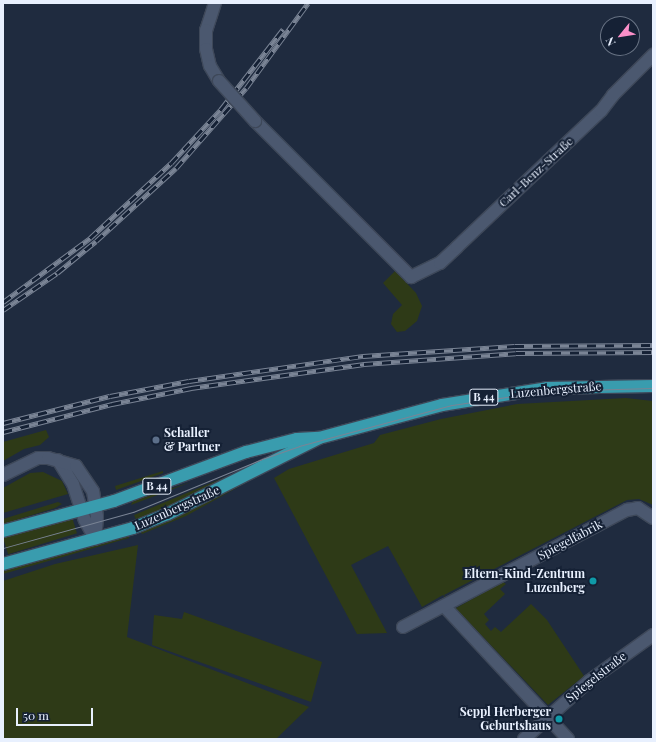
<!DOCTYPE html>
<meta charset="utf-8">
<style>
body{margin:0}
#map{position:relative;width:656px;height:742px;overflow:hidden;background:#1f2b3f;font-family:"Playfair Display",serif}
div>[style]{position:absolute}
.green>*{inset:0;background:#2e3a17;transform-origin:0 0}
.roads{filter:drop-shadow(1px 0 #3e4859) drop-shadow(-1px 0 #3e4859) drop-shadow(0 1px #3e4859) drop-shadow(0 -1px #3e4859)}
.minor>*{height:12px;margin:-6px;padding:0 6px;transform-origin:6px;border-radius:6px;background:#4b586f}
.major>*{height:12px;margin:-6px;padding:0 6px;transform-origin:6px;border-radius:6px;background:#399cae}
.tram>*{height:1px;margin:-0.5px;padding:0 0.5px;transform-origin:0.5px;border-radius:0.5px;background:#7a8495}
.rail>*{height:4.5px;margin-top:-2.25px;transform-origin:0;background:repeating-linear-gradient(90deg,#152135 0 9px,#7a8495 0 18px);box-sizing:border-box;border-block:1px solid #7a8495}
.bridges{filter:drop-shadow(1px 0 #3e4859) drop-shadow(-1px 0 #3e4859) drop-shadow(0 1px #3e4859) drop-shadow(0 -1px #3e4859)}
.minor-bridge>*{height:12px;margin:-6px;padding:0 6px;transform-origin:6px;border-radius:6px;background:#4b586f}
.dots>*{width:11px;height:11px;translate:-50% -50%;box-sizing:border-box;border:2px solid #152135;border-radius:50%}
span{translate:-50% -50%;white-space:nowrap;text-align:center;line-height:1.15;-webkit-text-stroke:4px #152135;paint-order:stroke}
.shield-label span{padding:1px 3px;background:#152135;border:1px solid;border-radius:3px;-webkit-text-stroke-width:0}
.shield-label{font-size:11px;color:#e8f0fe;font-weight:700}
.street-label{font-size:12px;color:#e8f0fe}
.poi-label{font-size:12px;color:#e8f0fe;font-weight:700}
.left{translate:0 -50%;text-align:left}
.right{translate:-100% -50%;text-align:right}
.frame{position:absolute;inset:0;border:4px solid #e8f0fe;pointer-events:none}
.north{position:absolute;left:600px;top:16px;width:40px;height:40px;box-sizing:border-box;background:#152135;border:1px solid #697485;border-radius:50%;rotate:240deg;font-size:11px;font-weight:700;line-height:16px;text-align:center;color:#e8f0fe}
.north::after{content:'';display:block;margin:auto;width:14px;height:18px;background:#fa8fc8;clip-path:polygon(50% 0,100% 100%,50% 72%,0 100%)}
.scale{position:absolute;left:16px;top:708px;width:77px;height:18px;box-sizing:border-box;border:2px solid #e8f0fe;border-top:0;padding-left:5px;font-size:12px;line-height:14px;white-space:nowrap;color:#e8f0fe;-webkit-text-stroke:3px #152135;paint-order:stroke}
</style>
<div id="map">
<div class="green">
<div style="clip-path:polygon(395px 271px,416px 293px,422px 306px,417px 321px,405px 331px,397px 332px,391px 324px,393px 314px,402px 305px,383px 283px)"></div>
<div style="clip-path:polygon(626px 398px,653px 401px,653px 505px,639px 499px,627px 500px,444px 595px,456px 608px,503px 582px,506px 584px,500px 589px,505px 594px,484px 614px,489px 620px,485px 624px,491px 631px,495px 627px,501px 632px,531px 604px,547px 620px,584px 676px,548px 705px,443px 595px,422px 607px,388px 546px,351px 565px,387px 633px,357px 634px,274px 478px,289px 469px,374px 443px,380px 435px,441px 419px,517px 404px)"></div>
<div style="clip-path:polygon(46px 430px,49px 437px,40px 445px,24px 449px,3px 461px,3px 442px)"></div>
<div style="clip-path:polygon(287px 460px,186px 516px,142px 534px,140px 531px,184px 513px)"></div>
<div style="clip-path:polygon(254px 465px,178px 505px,137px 522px,134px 515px)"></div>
<div style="clip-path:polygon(163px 471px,163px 473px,116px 490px,115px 486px)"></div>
<div style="clip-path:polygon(43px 472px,62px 481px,68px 494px,3px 513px,3px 488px,30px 473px)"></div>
<div style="clip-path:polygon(191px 482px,160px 494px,131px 505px,133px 501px)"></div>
<div style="clip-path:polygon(58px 502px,62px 504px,55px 508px,3px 524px,3px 519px)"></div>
<div style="left:72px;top:517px;width:17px;height:72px;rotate:73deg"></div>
<div style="clip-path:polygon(129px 534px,129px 538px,3px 574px,3px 569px)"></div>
<div style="clip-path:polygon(138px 545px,127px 637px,309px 707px,276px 739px,3px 739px,3px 581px,55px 564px)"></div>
<div style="clip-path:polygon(184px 612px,322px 662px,311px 702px,152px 645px,154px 615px,182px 619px)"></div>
</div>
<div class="roads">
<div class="minor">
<div style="left:215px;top:3px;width:28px;rotate:108deg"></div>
<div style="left:206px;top:30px;width:19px;rotate:90deg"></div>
<div style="left:206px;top:49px;width:17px;rotate:77deg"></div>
<div style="left:210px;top:66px;width:17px;rotate:59deg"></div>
<div style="left:255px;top:121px;width:221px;rotate:45deg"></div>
<div style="left:411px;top:277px;width:32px;rotate:-26deg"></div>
<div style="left:440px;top:263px;width:23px;rotate:-43deg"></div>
<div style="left:457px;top:247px;width:198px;rotate:-43.4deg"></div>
<div style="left:601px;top:111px;width:20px;rotate:-53deg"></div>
<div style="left:613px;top:95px;width:57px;rotate:-45deg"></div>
<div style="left:58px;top:460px;width:28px;rotate:58deg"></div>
<div style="left:73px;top:484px;width:38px;rotate:72deg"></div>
<div style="left:85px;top:520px;width:21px;rotate:62deg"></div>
<div style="left:3px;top:475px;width:39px;rotate:-26deg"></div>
<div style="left:38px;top:458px;width:10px"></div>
<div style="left:48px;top:458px;width:29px;rotate:16deg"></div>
<div style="left:76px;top:466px;width:30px;rotate:56deg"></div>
<div style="left:93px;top:491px;width:26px;rotate:81deg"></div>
<div style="left:97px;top:517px;width:22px;rotate:95deg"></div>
<div style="left:444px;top:606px;width:182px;rotate:47deg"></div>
<div style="left:403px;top:627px;width:253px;rotate:-27.6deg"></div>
<div style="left:627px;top:510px;width:11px;rotate:-10deg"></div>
<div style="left:638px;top:508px;width:18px;rotate:34deg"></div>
<div style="left:524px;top:739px;width:87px;rotate:-41.7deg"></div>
<div style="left:589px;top:681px;width:79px;rotate:-35.7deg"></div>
</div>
<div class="major">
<div style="left:3px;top:531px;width:115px;rotate:-15.1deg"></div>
<div style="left:114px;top:501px;width:141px;rotate:-20.4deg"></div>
<div style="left:246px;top:452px;width:53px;rotate:-14.3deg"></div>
<div style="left:297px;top:439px;width:22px;rotate:-3deg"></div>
<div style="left:319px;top:438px;width:127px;rotate:-15deg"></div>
<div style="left:442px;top:405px;width:106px;rotate:-9.2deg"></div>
<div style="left:547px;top:388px;width:106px;rotate:-1.1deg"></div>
<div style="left:3px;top:564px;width:135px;rotate:-15.5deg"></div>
<div style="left:133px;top:528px;width:38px;rotate:-22deg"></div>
<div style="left:168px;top:514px;width:167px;rotate:-26.7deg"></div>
</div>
</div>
<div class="tram">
<div style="left:3px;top:548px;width:135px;rotate:-15.5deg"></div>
<div style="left:133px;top:512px;width:139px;rotate:-22.3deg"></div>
<div style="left:262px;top:459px;width:39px;rotate:-19deg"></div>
<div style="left:299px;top:446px;width:158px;rotate:-15deg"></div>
<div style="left:452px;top:405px;width:96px;rotate:-8.4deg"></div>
<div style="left:547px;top:391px;width:106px;rotate:-1.6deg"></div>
</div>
<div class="rail">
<div style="left:3px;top:302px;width:108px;rotate:-36.3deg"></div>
<div style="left:90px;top:238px;width:110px;rotate:-42.8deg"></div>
<div style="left:171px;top:163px;width:74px;rotate:-47.2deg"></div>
<div style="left:221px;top:109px;width:101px;rotate:-52.2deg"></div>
<div style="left:3px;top:310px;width:65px;rotate:-34.4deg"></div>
<div style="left:57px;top:273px;width:50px;rotate:-39.4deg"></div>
<div style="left:96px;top:241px;width:108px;rotate:-42.4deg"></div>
<div style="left:176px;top:168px;width:106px;rotate:-48.8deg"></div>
<div style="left:246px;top:88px;width:105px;rotate:-53.9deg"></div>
<div style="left:3px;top:423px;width:110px;rotate:-14.2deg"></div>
<div style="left:110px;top:396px;width:80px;rotate:-10.8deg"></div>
<div style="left:189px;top:381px;width:176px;rotate:-8.2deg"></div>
<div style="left:363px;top:356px;width:152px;rotate:-3.8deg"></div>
<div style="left:515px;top:346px;width:138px;rotate:-0.4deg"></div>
<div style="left:3px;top:432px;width:113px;rotate:-14.4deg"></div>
<div style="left:112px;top:404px;width:81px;rotate:-11.4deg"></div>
<div style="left:191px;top:388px;width:175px;rotate:-7.9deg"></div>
<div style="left:364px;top:364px;width:152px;rotate:-4.1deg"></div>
<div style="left:516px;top:353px;width:137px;rotate:-0.4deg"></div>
</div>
<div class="bridges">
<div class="minor-bridge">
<div style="left:219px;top:81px;width:54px;rotate:48deg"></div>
</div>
</div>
<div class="dots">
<div style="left:156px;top:440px;background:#5c6f8a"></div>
<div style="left:593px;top:581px;background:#0f9aa8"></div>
<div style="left:559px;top:719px;background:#0f9aa8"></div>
</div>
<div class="shield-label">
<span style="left:484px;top:397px">B 44</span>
<span style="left:157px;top:486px">B 44</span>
</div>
<div class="street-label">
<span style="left:536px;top:172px;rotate:-43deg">Carl-Benz-Straße</span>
<span style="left:556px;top:390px;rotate:-5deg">Luzenbergstraße</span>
<span style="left:177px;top:508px;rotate:-24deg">Luzenbergstraße</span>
<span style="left:570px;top:540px;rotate:-28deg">Spiegelfabrik</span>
<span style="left:596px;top:677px;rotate:-38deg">Spiegelstraße</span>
</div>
<div class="poi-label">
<span class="left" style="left:164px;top:440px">Schaller<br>&amp; Partner</span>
<span class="right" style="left:585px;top:581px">Eltern-Kind-Zentrum<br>Luzenberg</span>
<span class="right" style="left:551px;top:719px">Seppl Herberger<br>Geburtshaus</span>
</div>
<div class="frame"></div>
<div class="north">N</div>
<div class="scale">50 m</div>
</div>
